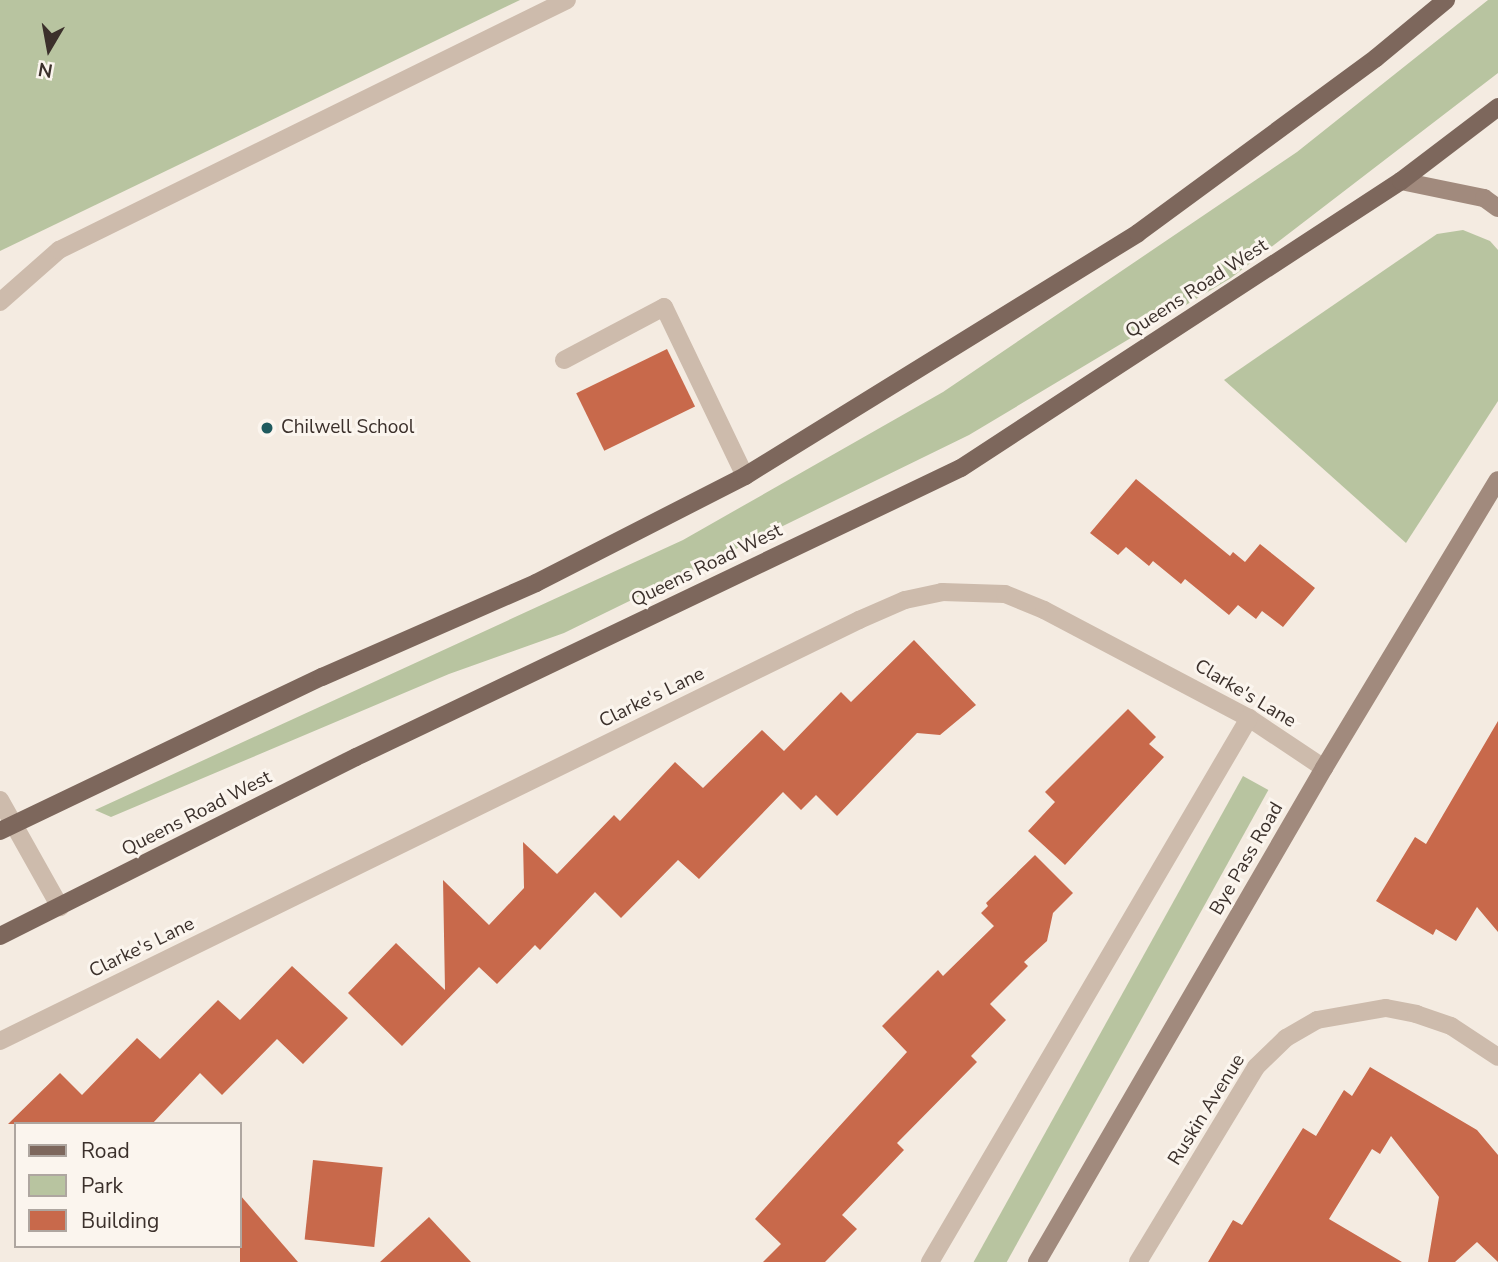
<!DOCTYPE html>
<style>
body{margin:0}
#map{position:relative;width:1498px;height:1262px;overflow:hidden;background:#f4ebe1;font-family:"Nunito Sans",sans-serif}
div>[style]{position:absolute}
.green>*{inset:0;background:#b8c4a0;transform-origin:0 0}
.building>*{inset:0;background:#c8694b;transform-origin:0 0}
.lane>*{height:18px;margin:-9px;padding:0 9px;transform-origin:9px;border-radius:9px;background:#cdbbac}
.street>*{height:18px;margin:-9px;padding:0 9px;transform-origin:9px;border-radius:9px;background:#cdbbac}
.secondary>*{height:18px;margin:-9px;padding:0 9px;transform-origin:9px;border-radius:9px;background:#a18a7d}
.primary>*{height:18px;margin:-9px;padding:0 9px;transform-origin:9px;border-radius:9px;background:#7d675c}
.dots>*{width:19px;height:19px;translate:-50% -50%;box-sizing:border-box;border:4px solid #fbf5ee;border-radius:50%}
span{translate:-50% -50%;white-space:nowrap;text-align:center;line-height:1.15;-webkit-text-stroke:6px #fbf5ee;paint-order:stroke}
.street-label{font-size:19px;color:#3b302b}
.poi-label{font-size:19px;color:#3b302b}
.left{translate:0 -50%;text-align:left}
.legend{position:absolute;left:14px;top:1122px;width:228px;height:126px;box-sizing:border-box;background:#fbf5ee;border:2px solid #aea6a0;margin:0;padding:9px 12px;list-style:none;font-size:21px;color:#3b302b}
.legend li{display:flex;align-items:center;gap:14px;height:35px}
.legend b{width:35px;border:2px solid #aea6a0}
.north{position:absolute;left:14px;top:14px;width:70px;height:70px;-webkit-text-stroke:5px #fbf5ee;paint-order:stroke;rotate:190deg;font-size:19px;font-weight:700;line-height:28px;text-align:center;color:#3b302b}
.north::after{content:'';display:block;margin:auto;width:24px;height:32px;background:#3b302b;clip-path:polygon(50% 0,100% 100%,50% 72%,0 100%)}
</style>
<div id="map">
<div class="green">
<div style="clip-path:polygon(0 0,520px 0,0 251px)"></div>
<div style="clip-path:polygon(1488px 0,1498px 0,1498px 73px,1231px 278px,969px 435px,564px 633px,449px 674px,111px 817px,95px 810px,683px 540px,943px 392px,1297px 152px)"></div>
<div style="clip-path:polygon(1463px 230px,1490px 241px,1498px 250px,1498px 401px,1406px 543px,1224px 380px,1437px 234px)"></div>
<div style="left:1243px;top:776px;width:29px;height:563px;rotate:29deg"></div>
</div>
<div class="building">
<div style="left:667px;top:349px;width:64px;height:101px;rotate:64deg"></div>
<div style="clip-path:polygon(1136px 479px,1230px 556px,1233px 552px,1245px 562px,1260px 544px,1315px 588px,1283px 627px,1262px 611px,1256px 619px,1238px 605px,1229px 615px,1185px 579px,1181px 584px,1153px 561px,1149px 566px,1126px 547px,1118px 555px,1090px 533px)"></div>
<div style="clip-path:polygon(914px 640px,976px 705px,940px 735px,917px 733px,837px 816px,816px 795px,801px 810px,783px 792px,699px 879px,678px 860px,621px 918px,595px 892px,540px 950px,535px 945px,497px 984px,479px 967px,402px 1046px,348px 993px,396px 943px,445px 990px,443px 880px,489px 925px,524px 888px,523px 842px,557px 874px,614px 815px,620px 821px,675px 762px,703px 788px,762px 730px,784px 751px,841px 692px,851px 702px)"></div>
<div style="clip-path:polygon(1128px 709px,1156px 737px,1149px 744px,1164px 757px,1065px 865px,1028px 831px,1055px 802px,1045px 792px)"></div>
<div style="clip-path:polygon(1498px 721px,1498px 932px,1477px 907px,1456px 941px,1436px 929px,1433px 935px,1376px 901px,1415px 837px,1426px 844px)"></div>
<div style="clip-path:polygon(1035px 855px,1073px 893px,1053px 913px,1047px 941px,1024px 962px,1028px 966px,990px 1004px,1006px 1020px,971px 1056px,977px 1062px,897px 1143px,904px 1150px,842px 1215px,857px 1229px,825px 1262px,763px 1262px,781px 1244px,755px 1219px,907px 1052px,882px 1026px,938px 970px,943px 976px,994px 926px,981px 913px,988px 906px,986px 903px)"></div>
<div style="clip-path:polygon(292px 966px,348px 1018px,303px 1064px,277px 1039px,222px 1095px,200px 1073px,152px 1124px,8px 1124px,60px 1073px,82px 1095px,137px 1038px,160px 1059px,218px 1000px,240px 1020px)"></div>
<div style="clip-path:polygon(1370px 1067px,1477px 1130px,1498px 1155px,1498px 1262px,1477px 1242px,1455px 1262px,1428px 1262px,1439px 1197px,1391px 1136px,1380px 1154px,1372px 1149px,1329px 1219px,1402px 1262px,1208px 1262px,1233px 1220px,1242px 1225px,1303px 1128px,1316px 1136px,1344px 1090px,1352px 1096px)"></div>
<div style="left:313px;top:1160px;width:70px;height:80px;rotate:6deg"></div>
<div style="clip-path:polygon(240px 1195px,298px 1262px,240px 1262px)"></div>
<div style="clip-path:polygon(429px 1217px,471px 1262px,380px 1262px)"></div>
</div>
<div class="lane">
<div style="left:0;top:302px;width:79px;rotate:-41.4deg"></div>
<div style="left:59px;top:250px;width:566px;rotate:-26.2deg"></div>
<div style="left:564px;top:360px;width:113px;rotate:-27.9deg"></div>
<div style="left:664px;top:307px;width:187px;rotate:64.4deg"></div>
</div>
<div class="street">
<div style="left:0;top:800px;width:123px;rotate:60.7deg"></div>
<div style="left:0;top:1041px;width:957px;rotate:-26.11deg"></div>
<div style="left:859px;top:620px;width:50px;rotate:-23.5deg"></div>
<div style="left:905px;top:600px;width:38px;rotate:-12deg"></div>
<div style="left:942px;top:592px;width:63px;rotate:1.8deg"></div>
<div style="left:1005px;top:594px;width:42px;rotate:22.3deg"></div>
<div style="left:1044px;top:610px;width:232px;rotate:27.8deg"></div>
<div style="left:1249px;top:718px;width:90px;rotate:33.7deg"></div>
<div style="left:930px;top:1262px;width:631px;rotate:-59.61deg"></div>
<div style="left:1138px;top:1262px;width:228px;rotate:-58.8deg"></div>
<div style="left:1256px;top:1067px;width:42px;rotate:-44deg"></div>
<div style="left:1286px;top:1038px;width:36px;rotate:-30deg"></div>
<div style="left:1317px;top:1020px;width:70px;rotate:-9.9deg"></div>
<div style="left:1386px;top:1008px;width:31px;rotate:11deg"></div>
<div style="left:1416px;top:1014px;width:37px;rotate:19deg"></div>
<div style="left:1451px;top:1026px;width:56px;rotate:33.4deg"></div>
</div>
<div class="secondary">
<div style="left:1401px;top:181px;width:85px;rotate:11.6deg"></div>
<div style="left:1484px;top:198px;width:17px;rotate:36deg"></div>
<div style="left:1037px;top:1262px;width:571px;rotate:-59.84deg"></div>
<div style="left:1324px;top:768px;width:336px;rotate:-58.9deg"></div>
</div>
<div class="primary">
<div style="left:0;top:831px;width:357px;rotate:-25.6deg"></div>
<div style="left:322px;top:677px;width:234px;rotate:-23.7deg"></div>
<div style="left:536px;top:583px;width:235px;rotate:-27.1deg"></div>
<div style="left:745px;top:476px;width:462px;rotate:-31.7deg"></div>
<div style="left:1138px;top:233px;width:295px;rotate:-36.3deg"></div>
<div style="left:1376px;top:58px;width:91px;rotate:-39.6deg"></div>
<div style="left:0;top:936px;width:398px;rotate:-26.7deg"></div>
<div style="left:356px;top:757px;width:670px;rotate:-25.53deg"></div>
<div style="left:961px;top:468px;width:525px;rotate:-33.12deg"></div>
<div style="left:1401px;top:181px;width:122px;rotate:-37.3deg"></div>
</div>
<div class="dots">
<div style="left:267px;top:428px;background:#1f5a5e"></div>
</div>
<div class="street-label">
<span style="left:1197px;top:289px;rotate:-33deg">Queens Road West</span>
<span style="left:707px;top:566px;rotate:-26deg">Queens Road West</span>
<span style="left:1245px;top:694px;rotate:31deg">Clarke's Lane</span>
<span style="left:652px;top:698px;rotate:-26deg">Clarke's Lane</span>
<span style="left:197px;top:814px;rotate:-27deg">Queens Road West</span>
<span style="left:1247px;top:859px;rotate:-60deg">Bye Pass Road</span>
<span style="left:142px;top:948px;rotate:-26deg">Clarke's Lane</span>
<span style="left:1207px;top:1110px;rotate:-58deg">Ruskin Avenue</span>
</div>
<div class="poi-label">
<span class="left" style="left:281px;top:428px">Chilwell School</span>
</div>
<ul class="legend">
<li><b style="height:9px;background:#7d675c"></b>Road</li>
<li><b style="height:19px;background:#b8c4a0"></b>Park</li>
<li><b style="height:19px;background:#c8694b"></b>Building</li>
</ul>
<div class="north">N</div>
</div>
